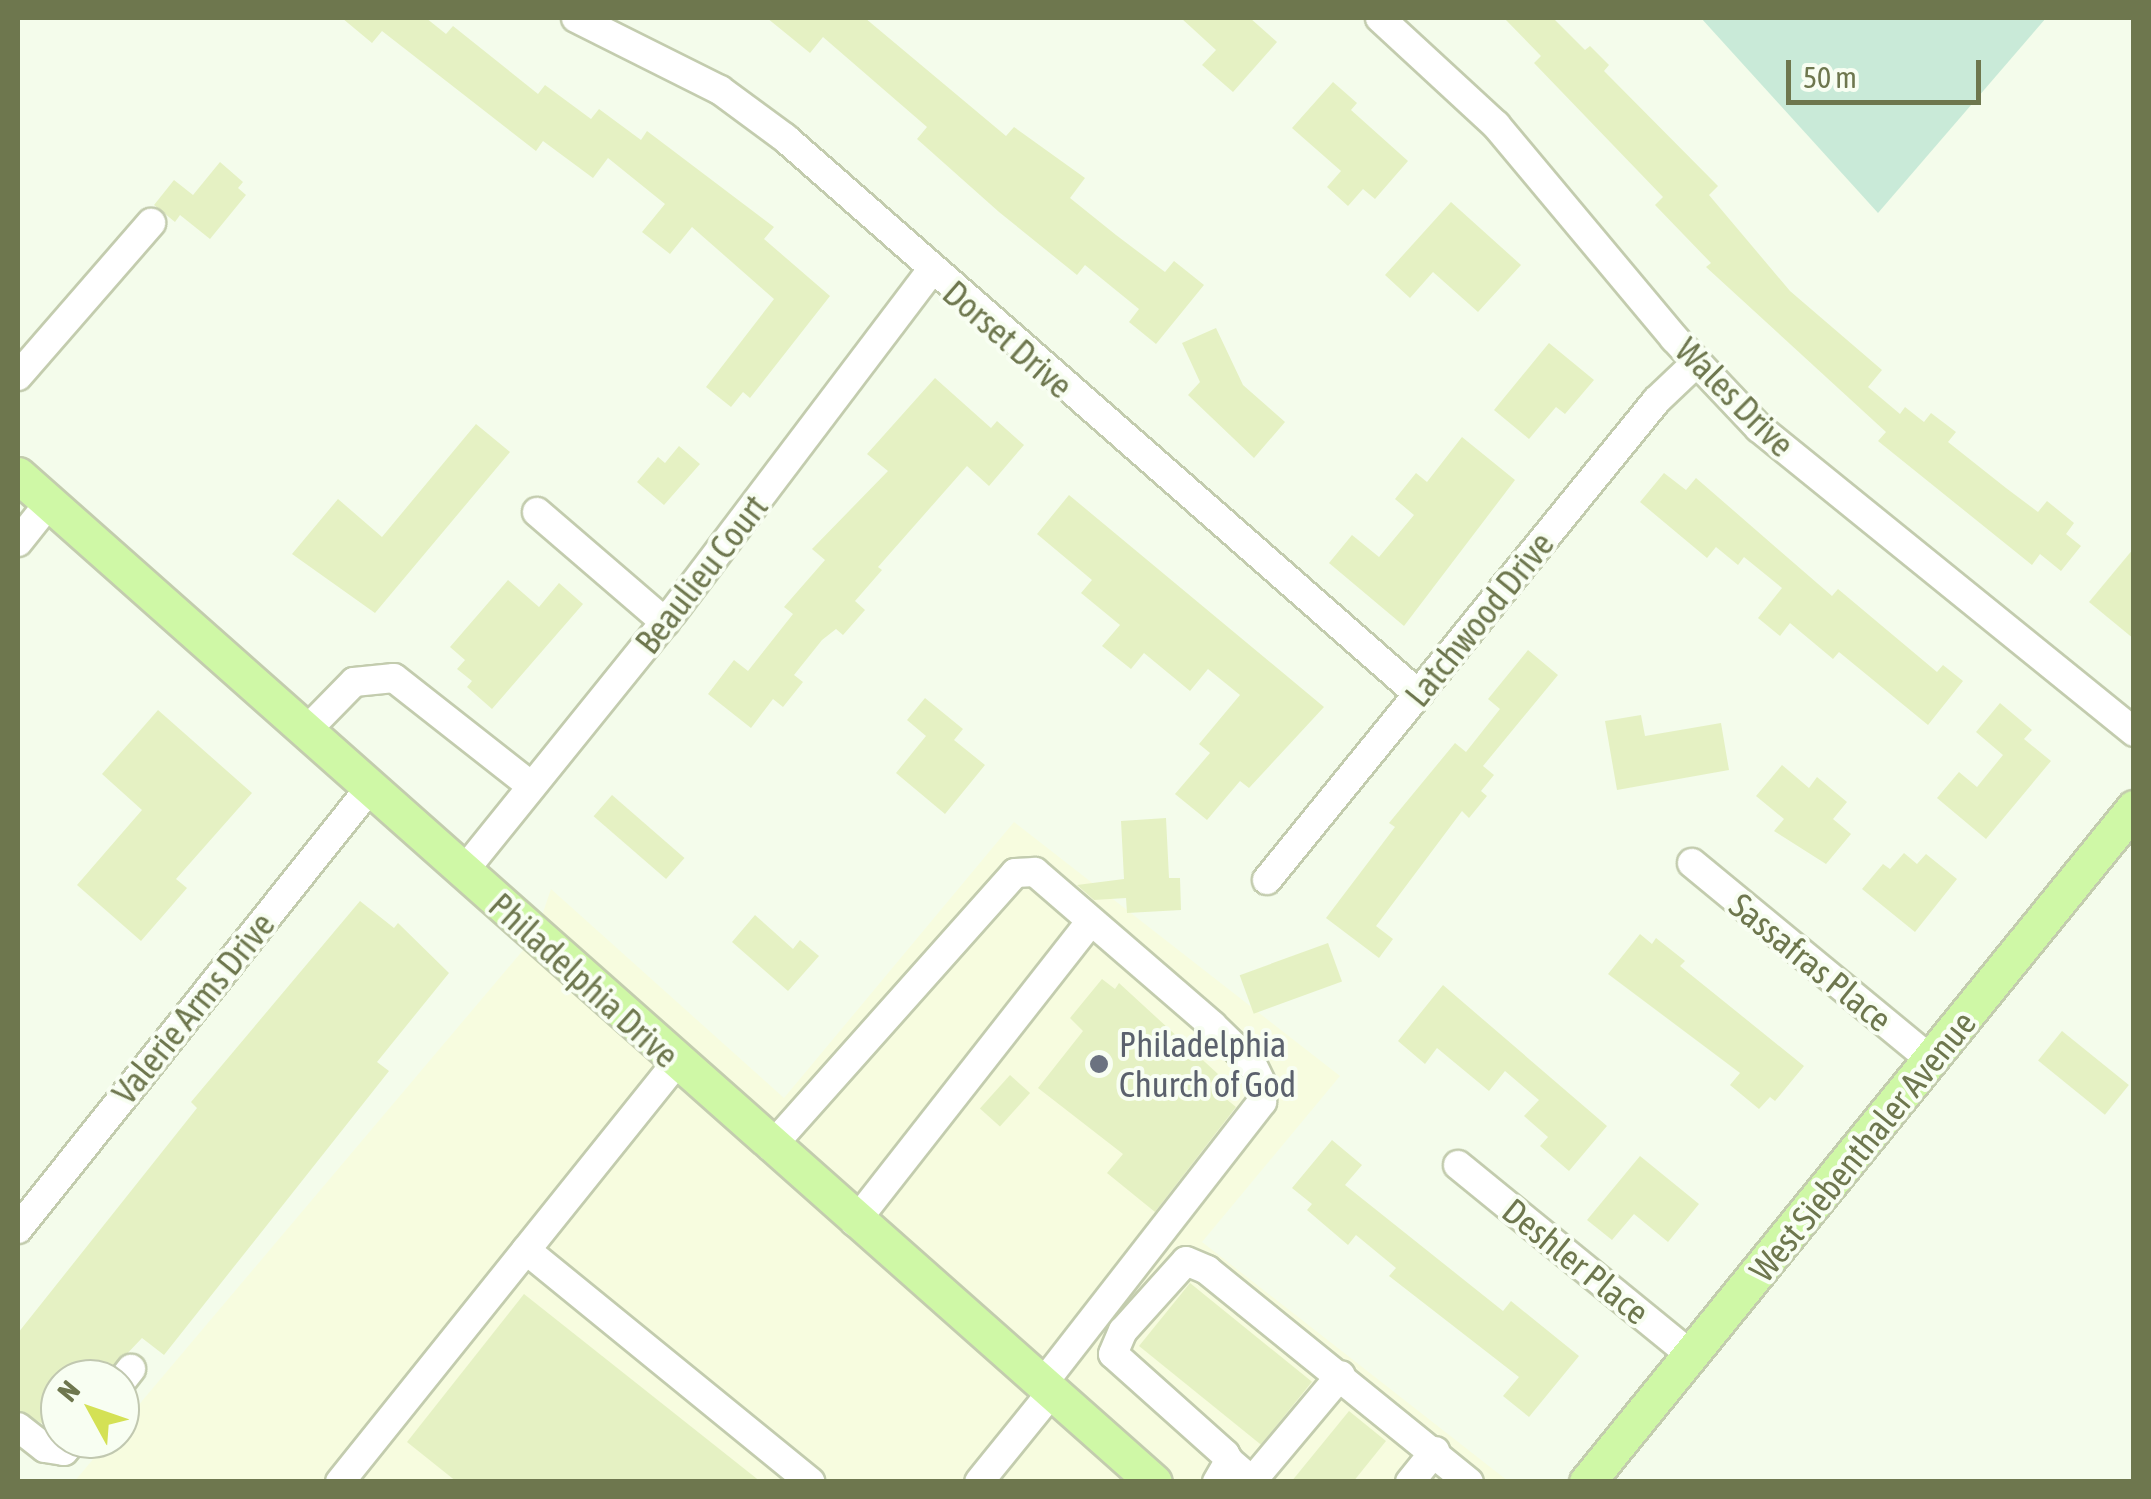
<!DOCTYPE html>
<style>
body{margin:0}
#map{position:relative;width:2151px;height:1499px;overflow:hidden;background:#f4fceb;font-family:"Asap Condensed",sans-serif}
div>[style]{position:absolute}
.commercial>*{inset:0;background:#f7fcdf}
.green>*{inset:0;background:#c9ead8}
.building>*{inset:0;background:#e5f1c3;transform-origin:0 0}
.roads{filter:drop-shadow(2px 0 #c3ccae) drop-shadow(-2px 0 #c3ccae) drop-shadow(0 2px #c3ccae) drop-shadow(0 -2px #c3ccae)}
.minor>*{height:28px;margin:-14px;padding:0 14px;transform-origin:14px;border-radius:14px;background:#fff}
.major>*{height:35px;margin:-17.5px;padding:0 17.5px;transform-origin:17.5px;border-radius:17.5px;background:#cff8a6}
.dots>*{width:28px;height:28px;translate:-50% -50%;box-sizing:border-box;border:5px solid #f8fef2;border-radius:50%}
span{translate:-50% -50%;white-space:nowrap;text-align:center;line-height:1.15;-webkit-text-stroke:8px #f8fef2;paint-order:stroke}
.street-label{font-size:35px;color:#6e774e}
.worship-label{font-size:35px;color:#5b616d}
.left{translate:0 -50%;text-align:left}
.frame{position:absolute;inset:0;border:20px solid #6e774e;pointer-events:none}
.north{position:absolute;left:40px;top:1359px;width:100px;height:100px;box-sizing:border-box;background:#f8fef2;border:2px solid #c1c8b0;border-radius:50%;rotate:310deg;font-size:28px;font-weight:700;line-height:40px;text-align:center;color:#6e774e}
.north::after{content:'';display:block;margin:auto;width:35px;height:45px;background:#d4e155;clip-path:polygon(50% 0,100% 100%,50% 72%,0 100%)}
.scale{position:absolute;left:1786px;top:60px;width:195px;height:45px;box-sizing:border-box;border:5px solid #6e774e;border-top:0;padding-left:12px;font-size:30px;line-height:35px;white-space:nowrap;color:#6e774e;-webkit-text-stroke:8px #f8fef2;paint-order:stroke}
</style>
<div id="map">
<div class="commercial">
<div style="clip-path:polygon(1014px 822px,1340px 1076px,1202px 1242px,1508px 1481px,74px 1482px,110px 1439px,120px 1439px,120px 1427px,535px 936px,551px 889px,784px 1098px)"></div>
</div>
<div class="green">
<div style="clip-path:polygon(1701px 18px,2046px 18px,1878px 213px)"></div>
</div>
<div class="building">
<div style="clip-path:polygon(342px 18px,426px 18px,446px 34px,453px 26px,538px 94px,545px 85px,591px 119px,599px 109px,641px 140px,647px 131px,774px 227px,764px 239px,830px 296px,750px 398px,743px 392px,731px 407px,706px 387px,774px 299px,692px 227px,670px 254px,642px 232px,665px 204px,608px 158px,593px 178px,543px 141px,536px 151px,382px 31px,372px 43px)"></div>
<div style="clip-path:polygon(767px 18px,865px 18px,1006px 136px,1014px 127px,1085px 178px,1070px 198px,1116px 235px,1165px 272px,1174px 261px,1204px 285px,1156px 344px,1129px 322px,1139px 309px,1085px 265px,1077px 275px,999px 212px,917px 139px,927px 127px,823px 37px,810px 53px)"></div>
<div style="clip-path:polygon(1181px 18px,1250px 18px,1277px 42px,1233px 92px,1202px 65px,1216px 50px)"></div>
<div style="clip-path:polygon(1504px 18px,1553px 18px,1585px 50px,1590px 46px,1609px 65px,1604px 71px,1718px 186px,1709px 195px,1790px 291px,1882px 370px,1868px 387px,1900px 414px,1905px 407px,1924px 422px,1931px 413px,1956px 432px,1948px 442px,2006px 488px,2038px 512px,2047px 501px,2074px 523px,2066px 534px,2081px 546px,2061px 571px,2040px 554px,2032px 565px,1878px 441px,1886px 432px,1706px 267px,1711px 263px,1655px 205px,1663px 197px,1534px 63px,1541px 56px)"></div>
<div style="clip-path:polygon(1333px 82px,1357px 103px,1351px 110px,1408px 161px,1375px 199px,1363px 189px,1348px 206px,1327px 187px,1341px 171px,1292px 128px)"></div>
<div style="clip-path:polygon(220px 162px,243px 182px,238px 188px,246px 195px,210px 239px,180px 215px,175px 222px,154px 205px,174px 180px,193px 195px)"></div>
<div style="clip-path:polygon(1451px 202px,1521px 265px,1478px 312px,1433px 272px,1410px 298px,1385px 275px)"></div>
<div style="clip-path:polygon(1216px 328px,1243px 385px,1285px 422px,1254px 458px,1188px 395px,1200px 382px,1182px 343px)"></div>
<div style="clip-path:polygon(1549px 343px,1594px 380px,1565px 414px,1556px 407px,1529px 439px,1494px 410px)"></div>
<div style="clip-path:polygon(935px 378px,991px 428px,997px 421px,1024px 445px,989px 486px,967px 466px,878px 567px,882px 570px,855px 601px,865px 610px,843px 635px,836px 629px,822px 640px,794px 675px,803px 682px,783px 707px,773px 699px,751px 728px,708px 694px,734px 660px,748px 671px,793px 614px,784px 607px,825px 560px,812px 549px,888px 471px,867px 454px)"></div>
<div style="clip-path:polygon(476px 424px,510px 452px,375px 613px,292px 554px,338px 499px,382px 537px)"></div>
<div style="clip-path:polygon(1462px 437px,1515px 480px,1404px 626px,1329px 563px,1352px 535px,1379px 557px,1414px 515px,1395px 499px,1416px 473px,1427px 482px)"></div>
<div style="clip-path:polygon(679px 446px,700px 464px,664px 505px,637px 482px,658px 457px,665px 463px)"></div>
<div style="clip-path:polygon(1664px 473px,1686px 490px,1696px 478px,1832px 596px,1838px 589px,1937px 672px,1943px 665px,1963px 681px,1928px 725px,1839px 652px,1833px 659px,1790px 623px,1780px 636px,1758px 618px,1782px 588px,1744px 557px,1738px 565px,1716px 547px,1707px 558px,1640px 502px)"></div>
<div style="clip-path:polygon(1069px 495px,1324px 707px,1249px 788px,1240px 781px,1207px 820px,1175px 794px,1210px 753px,1199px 744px,1240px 695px,1208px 669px,1190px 691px,1144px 653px,1131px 669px,1102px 646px,1120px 625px,1081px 593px,1092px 580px,1037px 534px)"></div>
<div style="clip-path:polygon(2134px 548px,2134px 639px,2089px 602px)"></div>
<div style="clip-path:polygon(508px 580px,539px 607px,559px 583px,583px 604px,492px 709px,467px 687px,472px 681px,457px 669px,465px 660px,450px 647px)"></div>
<div style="clip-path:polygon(1528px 650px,1558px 675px,1483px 766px,1494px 775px,1481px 791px,1487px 796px,1469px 818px,1462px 811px,1376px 926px,1393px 939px,1379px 958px,1326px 918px,1395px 827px,1389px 823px,1455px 743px,1466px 752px,1500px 709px,1488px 699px)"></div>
<div style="clip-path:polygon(925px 698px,963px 729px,954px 740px,985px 765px,945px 814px,896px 773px,926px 736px,907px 720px)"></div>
<div style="clip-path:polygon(2000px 703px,2032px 730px,2024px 739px,2051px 761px,1986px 839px,1937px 798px,1959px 772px,1977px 787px,2003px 755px,1976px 732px)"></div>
<div style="clip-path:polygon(158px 710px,252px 793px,176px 879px,187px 888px,141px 941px,77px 885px,142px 810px,102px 774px)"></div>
<div style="clip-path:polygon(1641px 715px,1645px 736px,1721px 723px,1729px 770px,1617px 790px,1605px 721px)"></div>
<div style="clip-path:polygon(1782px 765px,1809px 788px,1817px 777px,1847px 802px,1833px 819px,1851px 834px,1826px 864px,1774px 831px,1784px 819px,1756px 796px)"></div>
<div style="left:612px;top:795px;width:96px;height:28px;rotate:41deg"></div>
<div style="clip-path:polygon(1166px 818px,1169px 878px,1180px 878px,1181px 910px,1127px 913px,1126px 898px,1094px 900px,1077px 885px,1124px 879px,1121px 821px)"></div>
<div style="clip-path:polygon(1904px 853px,1917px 864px,1926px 854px,1957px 879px,1915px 932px,1862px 889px,1883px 864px,1890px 869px)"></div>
<div style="clip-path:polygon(360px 901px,394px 928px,398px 923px,449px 973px,377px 1062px,389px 1071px,164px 1355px,142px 1338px,103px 1379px,60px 1379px,57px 1432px,18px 1410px,18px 1333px,197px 1108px,191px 1102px)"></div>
<div style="clip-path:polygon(755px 915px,793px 949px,800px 940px,819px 956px,788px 991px,732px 942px)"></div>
<div style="clip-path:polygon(1640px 934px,1652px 944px,1656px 938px,1685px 961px,1680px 966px,1804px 1066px,1775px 1101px,1770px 1097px,1759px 1109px,1730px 1085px,1740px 1073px,1608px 974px)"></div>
<div style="left:1328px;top:943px;width:41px;height:94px;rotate:70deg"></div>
<div style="clip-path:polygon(1102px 979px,1115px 989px,1119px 983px,1218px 1074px,1209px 1085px,1236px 1107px,1155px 1212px,1107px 1173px,1123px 1154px,1038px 1088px,1083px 1031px,1070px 1018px)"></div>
<div style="clip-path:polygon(1443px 985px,1607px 1126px,1569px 1171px,1540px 1146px,1548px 1137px,1524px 1116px,1539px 1100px,1505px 1071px,1489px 1091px,1437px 1048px,1425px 1064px,1398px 1041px)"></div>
<div style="left:2062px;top:1031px;width:86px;height:38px;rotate:39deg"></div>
<div style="left:1010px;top:1075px;width:27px;height:45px;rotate:42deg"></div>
<div style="clip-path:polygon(1332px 1140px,1362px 1165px,1345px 1185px,1503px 1311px,1511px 1301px,1579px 1356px,1529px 1417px,1503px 1396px,1519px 1377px,1389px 1276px,1396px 1268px,1356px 1235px,1348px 1245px,1307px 1210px,1312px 1204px,1292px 1188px)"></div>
<div style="clip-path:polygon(1640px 1156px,1699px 1204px,1668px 1242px,1634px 1214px,1612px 1240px,1587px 1220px)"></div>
<div style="left:1190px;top:1283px;width:157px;height:81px;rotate:39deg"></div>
<div style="clip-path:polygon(524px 1294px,761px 1482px,457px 1482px,407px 1442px)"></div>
<div style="clip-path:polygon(1349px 1411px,1386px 1441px,1353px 1482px,1291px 1482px)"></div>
</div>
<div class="roads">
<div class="minor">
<div style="left:576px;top:18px;width:161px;rotate:26.6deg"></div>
<div style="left:720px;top:90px;width:81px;rotate:36.4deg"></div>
<div style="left:785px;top:138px;width:843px;rotate:41.29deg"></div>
<div style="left:1380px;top:18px;width:158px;rotate:42.7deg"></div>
<div style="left:1496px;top:125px;width:278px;rotate:50.1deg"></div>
<div style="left:1674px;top:338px;width:124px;rotate:46.6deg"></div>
<div style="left:1759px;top:428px;width:483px;rotate:39deg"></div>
<div style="left:18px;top:376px;width:203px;rotate:-49deg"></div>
<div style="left:537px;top:512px;width:169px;rotate:40.7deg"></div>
<div style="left:18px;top:542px;width:50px;rotate:-51.5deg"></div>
<div style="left:305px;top:732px;width:70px;rotate:-45.6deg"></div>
<div style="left:354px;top:682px;width:40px;rotate:-5.7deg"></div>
<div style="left:394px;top:678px;width:174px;rotate:38.2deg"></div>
<div style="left:1692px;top:863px;width:310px;rotate:39.5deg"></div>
<div style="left:463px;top:872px;width:334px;rotate:-51.1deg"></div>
<div style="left:673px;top:612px;width:428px;rotate:-52.9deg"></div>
<div style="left:1267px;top:880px;width:618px;rotate:-50.91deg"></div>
<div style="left:1657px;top:400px;width:54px;rotate:-43.5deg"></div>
<div style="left:771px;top:1147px;width:367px;rotate:-48.3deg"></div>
<div style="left:1015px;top:873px;width:20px;rotate:-3deg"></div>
<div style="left:1035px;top:872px;width:234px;rotate:40.8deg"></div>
<div style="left:1212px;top:1025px;width:56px;rotate:44.3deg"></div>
<div style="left:1252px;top:1064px;width:25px;rotate:64deg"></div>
<div style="left:1263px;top:1087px;width:15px;rotate:94deg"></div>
<div style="left:1262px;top:1102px;width:358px;rotate:127.9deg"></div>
<div style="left:1458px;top:1165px;width:303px;rotate:39.2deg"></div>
<div style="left:855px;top:1222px;width:382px;rotate:-51.9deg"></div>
<div style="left:18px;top:1229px;width:563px;rotate:-51.42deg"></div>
<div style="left:526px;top:1250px;width:367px;rotate:39.2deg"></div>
<div style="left:120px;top:1383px;width:18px;rotate:-52deg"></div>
<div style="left:18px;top:1427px;width:34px;rotate:38deg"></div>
<div style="left:45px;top:1448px;width:19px;rotate:9deg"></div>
<div style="left:64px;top:1451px;width:16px;rotate:-50deg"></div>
<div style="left:1229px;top:1461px;width:30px;rotate:41deg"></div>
<div style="left:1252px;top:1481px;width:138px;rotate:-50deg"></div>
<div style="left:340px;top:1482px;width:538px;rotate:-51.26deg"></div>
<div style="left:979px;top:1482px;width:114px;rotate:-51deg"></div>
<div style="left:1217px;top:1482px;width:24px;rotate:-60deg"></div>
<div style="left:1229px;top:1461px;width:8px;rotate:-120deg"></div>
<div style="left:1225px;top:1454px;width:150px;rotate:-138.2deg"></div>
<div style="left:1113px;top:1354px;width:25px;rotate:-67deg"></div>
<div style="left:1123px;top:1331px;width:94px;rotate:-48deg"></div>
<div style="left:1186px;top:1261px;width:23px;rotate:23deg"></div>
<div style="left:1207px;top:1270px;width:337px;rotate:39deg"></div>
<div style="left:1410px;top:1482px;width:40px;rotate:-51deg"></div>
</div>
<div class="major">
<div style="left:18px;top:475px;width:1518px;rotate:41.56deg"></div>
<div style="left:1587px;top:1482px;width:868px;rotate:-50.94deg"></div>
</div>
</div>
<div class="dots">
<div style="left:1099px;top:1064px;background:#6b7280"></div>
</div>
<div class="street-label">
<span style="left:1008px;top:339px;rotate:41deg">Dorset Drive</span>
<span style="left:1735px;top:397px;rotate:45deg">Wales Drive</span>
<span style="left:701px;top:574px;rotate:-52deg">Beaulieu Court</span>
<span style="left:1479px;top:619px;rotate:-51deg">Latchwood Drive</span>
<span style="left:1811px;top:962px;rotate:39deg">Sassafras Place</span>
<span style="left:584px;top:980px;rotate:42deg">Philadelphia Drive</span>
<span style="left:193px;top:1008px;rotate:-51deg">Valerie Arms Drive</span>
<span style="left:1862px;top:1146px;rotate:-51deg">West Siebenthaler Avenue</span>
<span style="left:1576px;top:1261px;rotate:39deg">Deshler Place</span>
</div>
<div class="worship-label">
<span class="left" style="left:1119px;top:1064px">Philadelphia<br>Church of God</span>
</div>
<div class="frame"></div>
<div class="north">N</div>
<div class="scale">50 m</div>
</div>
